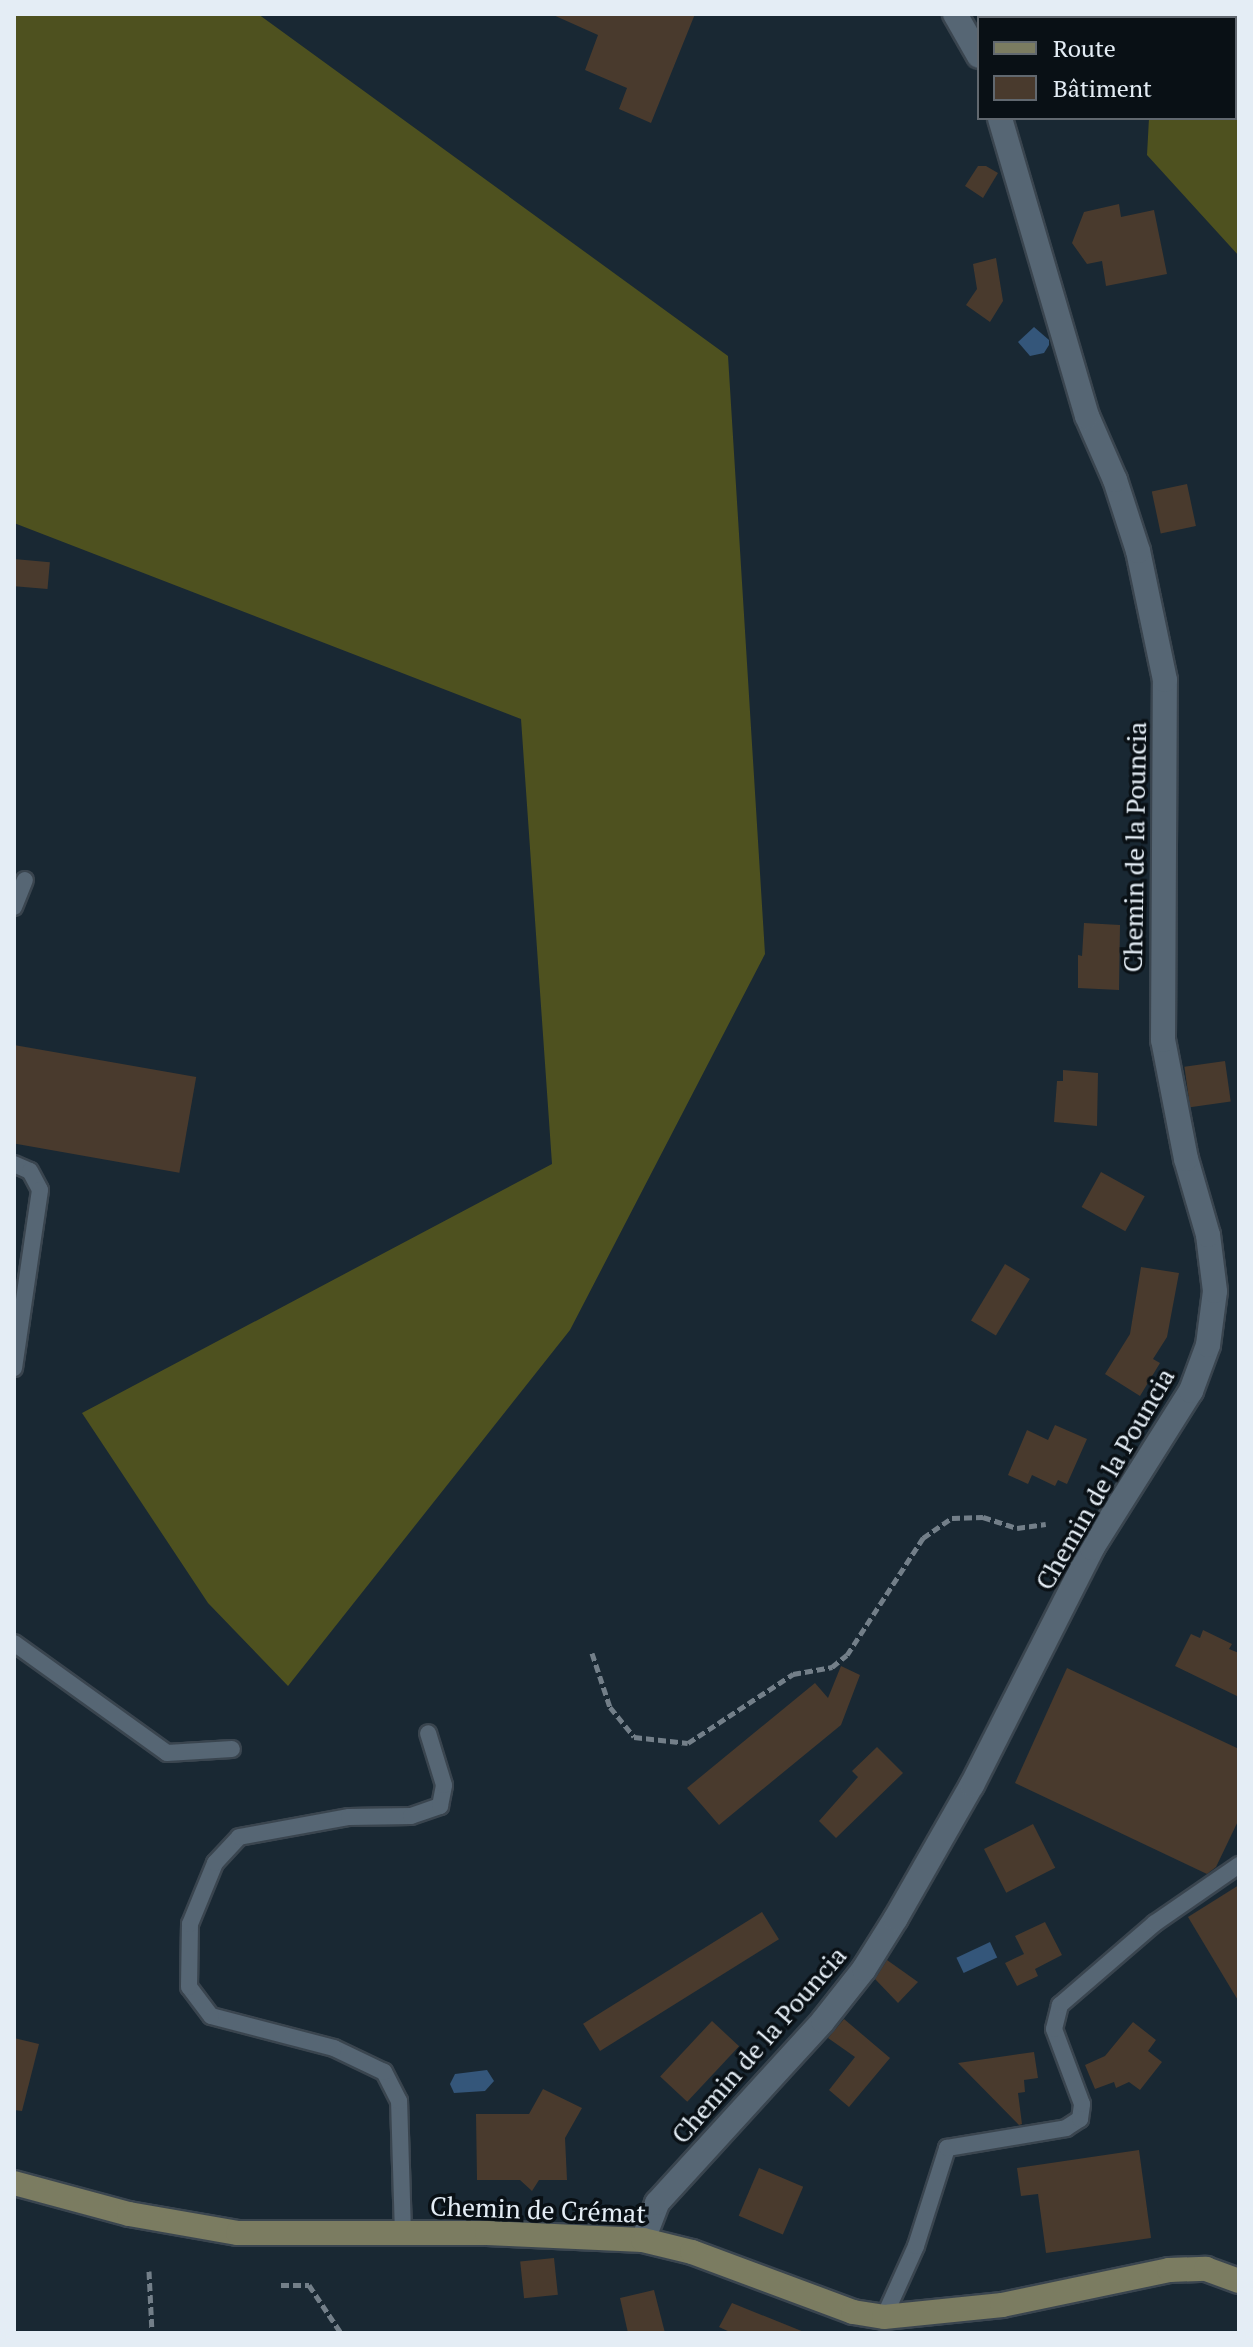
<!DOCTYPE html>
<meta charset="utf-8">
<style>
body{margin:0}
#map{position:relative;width:1253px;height:2347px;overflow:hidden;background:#192833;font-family:"PT Serif",serif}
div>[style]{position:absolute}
.forest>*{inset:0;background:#4e511f}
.water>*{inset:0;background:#34567a;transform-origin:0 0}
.building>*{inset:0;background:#493a2d;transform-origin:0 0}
.path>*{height:5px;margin-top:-2.5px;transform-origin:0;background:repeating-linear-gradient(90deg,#737f89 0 8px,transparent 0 12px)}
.roads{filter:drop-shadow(2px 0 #3a454f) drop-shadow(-2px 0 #3a454f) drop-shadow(0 2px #3a454f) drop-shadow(0 -2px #3a454f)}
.lane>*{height:16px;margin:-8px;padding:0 8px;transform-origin:8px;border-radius:8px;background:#566674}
.street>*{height:24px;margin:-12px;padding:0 12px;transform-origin:12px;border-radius:12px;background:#566674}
.secondary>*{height:24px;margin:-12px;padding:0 12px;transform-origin:12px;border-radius:12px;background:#7b7c61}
span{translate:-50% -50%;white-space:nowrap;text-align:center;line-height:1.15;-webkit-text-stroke:7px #091015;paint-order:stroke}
.street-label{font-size:26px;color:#e4edf5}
.frame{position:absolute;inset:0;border:16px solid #e4edf5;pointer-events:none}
.legend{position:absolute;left:977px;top:16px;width:260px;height:104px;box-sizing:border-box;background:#091015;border:2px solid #61686f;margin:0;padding:10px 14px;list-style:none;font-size:24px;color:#e4edf5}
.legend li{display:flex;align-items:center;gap:16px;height:40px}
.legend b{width:40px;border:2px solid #61686f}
</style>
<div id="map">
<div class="forest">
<div style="clip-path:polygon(14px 14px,258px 14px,728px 356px,765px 954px,570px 1330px,288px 1686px,208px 1603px,82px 1413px,552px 1164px,521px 719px,14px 523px)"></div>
<div style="clip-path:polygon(1235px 62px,1239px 67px,1239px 256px,1147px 155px,1149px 118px,1235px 118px)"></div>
</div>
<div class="water">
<div style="clip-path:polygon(1034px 327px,1049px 340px,1049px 345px,1044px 353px,1030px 356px,1018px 342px)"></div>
<div style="left:990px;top:1942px;width:17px;height:37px;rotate:65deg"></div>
<div style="clip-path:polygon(487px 2070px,494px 2081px,485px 2091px,454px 2093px,450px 2084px,455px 2074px)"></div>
</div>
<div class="building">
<div style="clip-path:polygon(551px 14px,695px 14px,651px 123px,619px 109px,627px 88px,585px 70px,598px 35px)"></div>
<div style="clip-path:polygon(978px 166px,986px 166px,998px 173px,983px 198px,965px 186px)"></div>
<div style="clip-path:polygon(1119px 204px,1121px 217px,1154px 210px,1167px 274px,1106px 286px,1102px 261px,1087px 264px,1072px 243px,1084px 212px)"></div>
<div style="clip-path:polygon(996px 258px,1003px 301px,990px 322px,966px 305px,977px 289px,973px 264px)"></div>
<div style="left:1187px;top:484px;width:43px;height:36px;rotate:78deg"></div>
<div style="left:14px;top:559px;width:36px;height:27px;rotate:5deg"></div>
<div style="clip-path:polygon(1084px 923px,1120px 925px,1119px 990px,1078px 988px,1078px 955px,1082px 956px)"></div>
<div style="left:14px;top:1045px;width:185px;height:97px;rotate:10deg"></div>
<div style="left:1225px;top:1061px;width:41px;height:41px;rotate:82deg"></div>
<div style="clip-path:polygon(1063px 1070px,1098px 1073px,1097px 1126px,1054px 1122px,1057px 1081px,1063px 1081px)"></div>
<div style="left:1101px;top:1172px;width:50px;height:40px;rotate:29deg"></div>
<div style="left:1005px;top:1264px;width:29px;height:66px;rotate:31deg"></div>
<div style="clip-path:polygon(1141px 1267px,1179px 1273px,1167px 1337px,1153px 1359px,1160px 1363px,1140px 1396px,1105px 1374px,1130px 1334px)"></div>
<div style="clip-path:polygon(1055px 1425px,1087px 1439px,1067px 1484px,1058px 1480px,1055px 1486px,1032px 1475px,1028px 1484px,1008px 1475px,1027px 1430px,1048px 1440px)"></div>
<div style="clip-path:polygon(1203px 1630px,1232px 1644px,1229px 1649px,1239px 1653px,1239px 1697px,1175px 1666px,1191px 1634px,1200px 1638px)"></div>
<div style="clip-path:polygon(841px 1666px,860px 1675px,841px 1725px,719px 1825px,687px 1788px,815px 1683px,828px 1698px)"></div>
<div style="clip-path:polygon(1067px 1668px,1239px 1749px,1239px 1819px,1216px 1867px,1207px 1874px,1015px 1783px)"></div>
<div style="clip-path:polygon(877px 1747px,903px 1773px,836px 1838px,819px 1821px,858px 1777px,852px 1771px)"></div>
<div style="left:1033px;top:1824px;width:49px;height:55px;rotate:63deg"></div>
<div style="clip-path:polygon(1239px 1885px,1239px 2002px,1188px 1917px)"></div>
<div style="left:762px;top:1912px;width:32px;height:211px;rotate:58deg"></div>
<div style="clip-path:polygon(1045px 1922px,1062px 1955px,1035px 1969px,1038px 1976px,1017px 1986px,1005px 1963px,1024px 1954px,1015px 1936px)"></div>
<div style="clip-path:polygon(887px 1960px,918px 1982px,898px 2003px,875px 1979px)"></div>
<div style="clip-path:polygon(844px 2019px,890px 2058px,849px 2107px,829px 2090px,855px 2057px,828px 2038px)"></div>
<div style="left:712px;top:2021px;width:37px;height:76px;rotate:43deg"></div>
<div style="clip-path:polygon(1133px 2022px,1156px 2040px,1148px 2051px,1162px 2062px,1140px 2090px,1129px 2082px,1116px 2088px,1114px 2082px,1095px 2089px,1085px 2065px,1105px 2056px)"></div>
<div style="clip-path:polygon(14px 2038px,39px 2044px,22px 2111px,14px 2110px)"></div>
<div style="clip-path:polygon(1034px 2052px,1038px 2078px,1024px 2080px,1025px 2092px,1018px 2093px,1022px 2124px,1019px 2125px,958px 2063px)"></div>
<div style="clip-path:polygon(543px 2089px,582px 2108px,565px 2138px,567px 2180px,539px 2180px,532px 2191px,520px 2180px,477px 2180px,476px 2114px,529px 2114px)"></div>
<div style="clip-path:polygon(1139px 2150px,1151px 2238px,1046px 2253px,1038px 2194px,1021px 2196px,1017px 2168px)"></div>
<div style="left:759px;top:2168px;width:48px;height:52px;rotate:23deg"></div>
<div style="left:554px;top:2258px;width:37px;height:34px;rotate:84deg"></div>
<div style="clip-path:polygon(654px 2290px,665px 2333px,628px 2333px,620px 2298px)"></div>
<div style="clip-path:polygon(732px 2303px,804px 2332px,804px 2333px,732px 2333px,719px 2327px)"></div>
</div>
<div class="path">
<div style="left:592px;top:1653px;width:57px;rotate:71.6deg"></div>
<div style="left:610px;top:1707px;width:38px;rotate:51deg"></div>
<div style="left:634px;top:1737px;width:54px;rotate:6.3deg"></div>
<div style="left:688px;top:1743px;width:126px;rotate:-33.3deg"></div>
<div style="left:793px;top:1674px;width:40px;rotate:-10deg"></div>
<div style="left:832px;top:1667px;width:19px;rotate:-39deg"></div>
<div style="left:847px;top:1655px;width:140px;rotate:-57deg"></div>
<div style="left:923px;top:1538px;width:35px;rotate:-35deg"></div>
<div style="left:952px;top:1518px;width:31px;rotate:-2deg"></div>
<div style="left:983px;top:1517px;width:36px;rotate:18deg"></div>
<div style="left:1017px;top:1528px;width:29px;rotate:-8deg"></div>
<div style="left:149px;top:2271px;width:62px;rotate:87.2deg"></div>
<div style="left:281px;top:2285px;width:28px"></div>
<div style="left:309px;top:2285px;width:58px;rotate:56.3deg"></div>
</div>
<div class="roads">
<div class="lane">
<div style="left:14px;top:907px;width:29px;rotate:-68deg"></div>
<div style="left:14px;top:1164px;width:17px;rotate:24deg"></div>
<div style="left:30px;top:1171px;width:21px;rotate:62deg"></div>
<div style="left:40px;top:1190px;width:180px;rotate:98.3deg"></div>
<div style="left:14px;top:1643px;width:188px;rotate:35.7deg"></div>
<div style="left:167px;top:1753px;width:65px;rotate:-3.5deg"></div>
<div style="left:403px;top:2234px;width:133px;rotate:-91.7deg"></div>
<div style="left:399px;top:2101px;width:33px;rotate:-117deg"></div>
<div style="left:384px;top:2072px;width:55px;rotate:-154.4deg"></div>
<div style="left:334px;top:2048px;width:127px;rotate:-165.4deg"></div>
<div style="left:211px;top:2016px;width:36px;rotate:-127deg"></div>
<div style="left:189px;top:1987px;width:63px;rotate:-89.1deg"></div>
<div style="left:190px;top:1924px;width:66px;rotate:-67.7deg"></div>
<div style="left:215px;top:1863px;width:35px;rotate:-47deg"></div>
<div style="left:239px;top:1837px;width:112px;rotate:-10.3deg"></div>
<div style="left:349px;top:1817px;width:62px;rotate:-0.9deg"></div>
<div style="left:411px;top:1816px;width:31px;rotate:-19deg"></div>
<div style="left:440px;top:1806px;width:21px;rotate:-79deg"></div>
<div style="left:444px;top:1785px;width:54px;rotate:-107.1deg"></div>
<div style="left:884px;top:2317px;width:78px;rotate:-65.7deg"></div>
<div style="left:916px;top:2246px;width:103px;rotate:-72.4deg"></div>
<div style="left:947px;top:2148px;width:121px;rotate:-9.5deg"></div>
<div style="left:1066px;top:2128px;width:17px;rotate:-33deg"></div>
<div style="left:1080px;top:2119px;width:15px;rotate:-82deg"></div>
<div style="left:1082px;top:2104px;width:80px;rotate:-110.5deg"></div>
<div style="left:1054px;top:2029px;width:25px;rotate:-76deg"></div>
<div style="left:1060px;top:2005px;width:125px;rotate:-40.8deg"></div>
<div style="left:1155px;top:1923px;width:102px;rotate:-34.6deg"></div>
</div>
<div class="street">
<div style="left:955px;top:14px;width:48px;rotate:60.3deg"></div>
<div style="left:643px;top:2240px;width:40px;rotate:-69deg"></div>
<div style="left:657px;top:2203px;width:246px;rotate:-47.6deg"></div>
<div style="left:823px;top:2021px;width:66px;rotate:-51.7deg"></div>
<div style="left:864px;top:1969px;width:60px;rotate:-57.9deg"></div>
<div style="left:896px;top:1918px;width:153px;rotate:-60.3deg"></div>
<div style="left:972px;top:1785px;width:266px;rotate:-63.1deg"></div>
<div style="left:1092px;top:1548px;width:186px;rotate:-57.8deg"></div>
<div style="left:1191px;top:1391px;width:49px;rotate:-69.7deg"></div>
<div style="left:1208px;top:1345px;width:54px;rotate:-82.6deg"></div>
<div style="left:1215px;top:1291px;width:56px;rotate:-97.1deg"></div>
<div style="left:1208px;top:1235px;width:79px;rotate:-106.1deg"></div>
<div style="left:1186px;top:1159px;width:121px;rotate:-100.9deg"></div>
<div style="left:1163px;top:1040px;width:360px;rotate:-89.7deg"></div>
<div style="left:1165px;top:680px;width:132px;rotate:-101.8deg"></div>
<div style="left:1138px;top:551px;width:75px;rotate:-107.9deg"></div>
<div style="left:1115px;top:480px;width:70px;rotate:-113.6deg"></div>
<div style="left:1087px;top:416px;width:310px;rotate:-106.3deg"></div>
</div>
<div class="secondary">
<div style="left:14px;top:2183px;width:119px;rotate:15.1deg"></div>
<div style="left:129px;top:2214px;width:111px;rotate:9.9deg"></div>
<div style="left:238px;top:2233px;width:249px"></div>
<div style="left:487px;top:2233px;width:156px;rotate:2.6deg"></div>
<div style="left:643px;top:2240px;width:50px;rotate:13.8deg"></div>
<div style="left:692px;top:2252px;width:172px;rotate:20.4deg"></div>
<div style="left:853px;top:2312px;width:31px;rotate:9deg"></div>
<div style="left:884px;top:2317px;width:119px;rotate:-5.8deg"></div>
<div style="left:1002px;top:2305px;width:171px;rotate:-11.8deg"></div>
<div style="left:1169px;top:2270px;width:37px;rotate:-2deg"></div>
<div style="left:1206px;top:2269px;width:35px;rotate:20deg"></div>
</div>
</div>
<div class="street-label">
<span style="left:1135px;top:847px;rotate:-89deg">Chemin de la Pouncia</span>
<span style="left:1105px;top:1479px;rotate:-60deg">Chemin de la Pouncia</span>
<span style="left:759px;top:2045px;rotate:-49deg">Chemin de la Pouncia</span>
<span style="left:538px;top:2210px;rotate:2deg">Chemin de Crémat</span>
</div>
<div class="frame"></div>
<ul class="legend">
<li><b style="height:10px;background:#7b7c61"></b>Route</li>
<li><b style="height:22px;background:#493a2d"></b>Bâtiment</li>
</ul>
</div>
